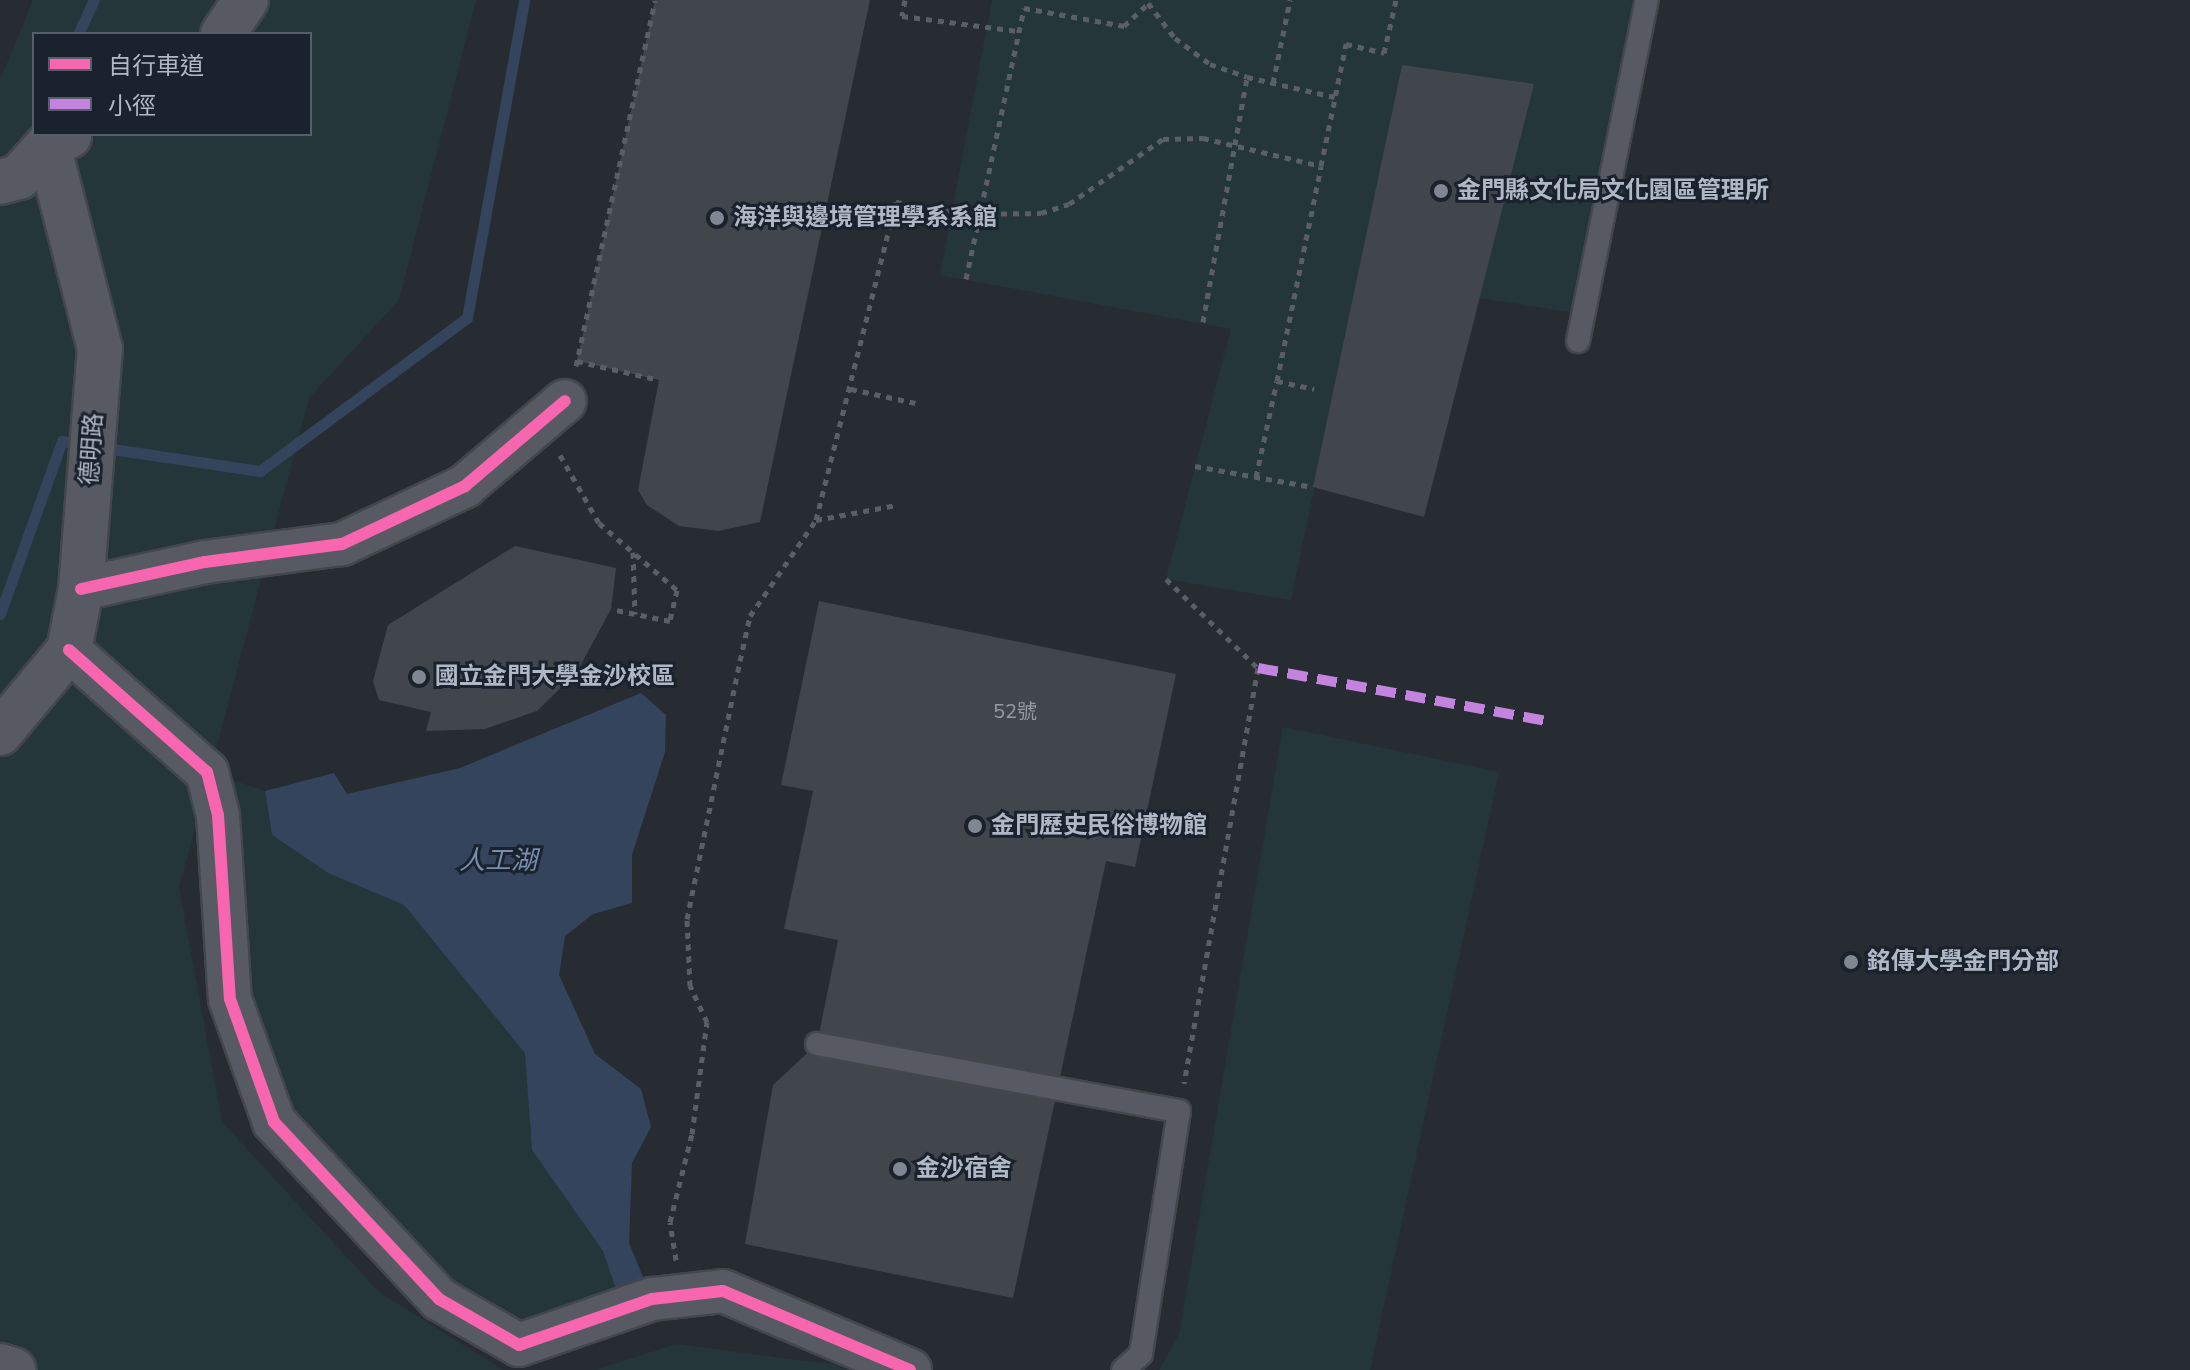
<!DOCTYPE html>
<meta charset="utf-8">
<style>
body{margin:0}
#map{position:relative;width:2190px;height:1370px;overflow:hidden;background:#272c33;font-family:"Nunito Sans","Noto Sans TC",sans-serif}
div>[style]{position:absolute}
.green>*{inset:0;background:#243639}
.water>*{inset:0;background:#34445c}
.stream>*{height:11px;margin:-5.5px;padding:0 5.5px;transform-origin:5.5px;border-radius:5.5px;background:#34445c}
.building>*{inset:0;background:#41454c}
.path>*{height:5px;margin-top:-2.5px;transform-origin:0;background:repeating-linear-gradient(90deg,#5a5f65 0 6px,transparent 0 12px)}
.roads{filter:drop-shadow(2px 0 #43474d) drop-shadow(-2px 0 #43474d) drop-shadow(0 2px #43474d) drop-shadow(0 -2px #43474d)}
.service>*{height:22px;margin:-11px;padding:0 11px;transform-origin:11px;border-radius:11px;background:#575a62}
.minor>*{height:42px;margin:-21px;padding:0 21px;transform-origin:21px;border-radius:21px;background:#575a62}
.tertiary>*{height:44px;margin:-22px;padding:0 22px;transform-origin:22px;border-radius:22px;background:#575a62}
.quiet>*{height:10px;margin-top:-5px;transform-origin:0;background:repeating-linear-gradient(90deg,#c483df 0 20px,transparent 0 30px)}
.cycleway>*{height:12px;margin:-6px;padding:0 6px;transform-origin:6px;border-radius:6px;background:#f766af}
.dots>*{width:22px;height:22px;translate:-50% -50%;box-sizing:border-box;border:4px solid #1a222e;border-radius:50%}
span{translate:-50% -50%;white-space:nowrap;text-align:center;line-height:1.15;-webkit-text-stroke:6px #1a222e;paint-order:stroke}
.number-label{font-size:20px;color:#949ba8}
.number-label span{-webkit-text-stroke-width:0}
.poi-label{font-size:24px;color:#b0b8c6;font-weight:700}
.left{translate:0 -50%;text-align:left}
.street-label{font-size:24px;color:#b0b8c6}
.water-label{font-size:26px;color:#788eae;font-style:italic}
.legend{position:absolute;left:32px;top:32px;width:280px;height:104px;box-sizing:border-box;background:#1a222e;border:2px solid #565e6b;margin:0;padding:10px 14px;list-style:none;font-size:24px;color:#b0b8c6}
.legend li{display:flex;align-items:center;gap:16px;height:40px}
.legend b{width:40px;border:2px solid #565e6b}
</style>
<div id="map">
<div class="green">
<div style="clip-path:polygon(evenodd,33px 0,476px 0,399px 300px,309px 398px,210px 772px,265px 791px,272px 835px,328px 873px,404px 905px,526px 1053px,532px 1150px,603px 1251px,623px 1310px,519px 1345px,274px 1122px,209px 778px,179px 887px,222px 1122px,379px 1292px,503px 1370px,0 1370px,0 80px,33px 0,34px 34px,310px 34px,310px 134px,34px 134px,34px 34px)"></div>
<div style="clip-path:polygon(992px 0,1647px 0,1583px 314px,1479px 298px,1402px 65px,1291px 600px,1166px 579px,1231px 329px,940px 275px)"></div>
<div style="clip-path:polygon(1283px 727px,1499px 772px,1370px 1370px,1159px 1370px,1179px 1335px)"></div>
<div style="clip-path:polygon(676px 1344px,836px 1365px,846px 1370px,595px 1370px)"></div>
</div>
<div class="water">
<div style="clip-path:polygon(641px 693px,666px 715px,665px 752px,632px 855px,632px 903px,593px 914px,565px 936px,559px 975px,595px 1054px,641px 1089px,651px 1127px,632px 1163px,629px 1243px,652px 1299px,623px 1310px,603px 1251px,532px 1150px,525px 1053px,404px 905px,328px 873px,272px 835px,265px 791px,334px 773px,347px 794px,460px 768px)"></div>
</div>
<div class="stream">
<div style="left:78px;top:34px;width:38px;rotate:-65deg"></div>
<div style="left:99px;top:447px;width:163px;rotate:8.5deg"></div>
<div style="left:260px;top:471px;width:257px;rotate:-36.5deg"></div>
<div style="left:467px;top:318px;width:323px;rotate:-79.8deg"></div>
<div style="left:0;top:614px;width:184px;rotate:-70.3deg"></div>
<div style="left:62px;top:441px;width:20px;rotate:9deg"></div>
</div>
<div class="building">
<div style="clip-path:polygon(655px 0,870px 0,760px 522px,718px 531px,679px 526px,647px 505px,638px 490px,659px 380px,577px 361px)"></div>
<div style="clip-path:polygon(1402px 65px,1534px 84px,1424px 517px,1313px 487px)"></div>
<div style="clip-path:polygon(515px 546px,616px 568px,611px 609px,577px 672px,537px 711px,485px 729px,426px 731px,431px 712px,379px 700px,373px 681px,388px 625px)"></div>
<div style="clip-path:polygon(819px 601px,1176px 674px,1135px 867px,1106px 861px,1013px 1298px,745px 1244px,773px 1085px,817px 1044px,838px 940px,784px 929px,813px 791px,781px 785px)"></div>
</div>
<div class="path">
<div style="left:905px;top:0;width:16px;rotate:101deg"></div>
<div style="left:902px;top:16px;width:117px;rotate:7.4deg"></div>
<div style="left:1148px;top:3px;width:44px;rotate:52.4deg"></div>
<div style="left:1175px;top:38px;width:44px;rotate:36.6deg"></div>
<div style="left:1210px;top:64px;width:39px;rotate:19deg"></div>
<div style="left:1273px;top:83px;width:85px;rotate:-78.4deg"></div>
<div style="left:966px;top:279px;width:277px;rotate:-77.9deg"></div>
<div style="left:1024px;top:8px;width:102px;rotate:10.2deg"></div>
<div style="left:1124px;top:26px;width:34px;rotate:-43deg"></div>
<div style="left:1203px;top:322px;width:249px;rotate:-79.8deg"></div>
<div style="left:1247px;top:77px;width:90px;rotate:12.8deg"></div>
<div style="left:577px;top:361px;width:84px;rotate:13deg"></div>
<div style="left:576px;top:366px;width:374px;rotate:-77.8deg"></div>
<div style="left:1277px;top:381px;width:219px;rotate:-78.4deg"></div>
<div style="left:851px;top:389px;width:66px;rotate:12.3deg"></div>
<div style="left:560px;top:455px;width:78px;rotate:60.2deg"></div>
<div style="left:599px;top:523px;width:103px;rotate:40.7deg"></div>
<div style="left:677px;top:590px;width:32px;rotate:103deg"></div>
<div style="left:670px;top:621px;width:60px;rotate:-168.5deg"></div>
<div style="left:1195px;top:466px;width:120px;rotate:10.1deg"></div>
<div style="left:1256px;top:477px;width:98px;rotate:-77.7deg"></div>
<div style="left:1277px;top:381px;width:38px;rotate:12deg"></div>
<div style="left:816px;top:520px;width:82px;rotate:-10.5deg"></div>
<div style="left:633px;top:552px;width:62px;rotate:88.2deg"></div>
<div style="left:1166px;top:579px;width:128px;rotate:44.1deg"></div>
<div style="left:1258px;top:668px;width:422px;rotate:100.1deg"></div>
<div style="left:676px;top:1260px;width:38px;rotate:-99deg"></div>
<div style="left:670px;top:1222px;width:91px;rotate:-76deg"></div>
<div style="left:692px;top:1134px;width:113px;rotate:-82.4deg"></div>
<div style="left:707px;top:1022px;width:40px;rotate:-115deg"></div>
<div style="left:690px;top:986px;width:67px;rotate:-92.6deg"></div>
<div style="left:687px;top:919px;width:263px;rotate:-78.4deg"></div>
<div style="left:740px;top:661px;width:46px;rotate:-77.5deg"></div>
<div style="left:750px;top:616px;width:116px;rotate:-55.5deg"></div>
<div style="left:816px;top:520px;width:328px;rotate:-75.9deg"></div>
<div style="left:896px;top:202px;width:82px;rotate:8.4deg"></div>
<div style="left:977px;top:214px;width:64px;rotate:-0.9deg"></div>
<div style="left:1041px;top:213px;width:29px;rotate:-18deg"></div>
<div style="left:1069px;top:204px;width:114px;rotate:-34.7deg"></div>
<div style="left:1163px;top:139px;width:40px;rotate:-1.4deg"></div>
<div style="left:1203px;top:138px;width:121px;rotate:13.3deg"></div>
<div style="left:1321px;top:166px;width:125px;rotate:-78.4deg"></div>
<div style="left:1346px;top:44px;width:39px;rotate:13deg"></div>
<div style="left:1384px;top:53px;width:54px;rotate:-77.2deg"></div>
</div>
<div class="roads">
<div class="service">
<div style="left:1578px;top:341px;width:348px;rotate:-78.6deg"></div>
<div style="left:817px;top:1044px;width:368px;rotate:10.5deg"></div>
<div style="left:1179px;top:1111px;width:246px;rotate:98.9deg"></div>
<div style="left:1141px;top:1354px;width:24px;rotate:138deg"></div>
</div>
<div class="minor">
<div style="left:81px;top:589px;width:127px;rotate:-12.3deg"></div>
<div style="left:205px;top:562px;width:138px;rotate:-7.5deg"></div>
<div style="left:342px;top:544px;width:136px;rotate:-25.2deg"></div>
<div style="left:465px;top:486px;width:131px;rotate:-40.4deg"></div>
<div style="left:69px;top:650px;width:184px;rotate:41.5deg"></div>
<div style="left:207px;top:772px;width:44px;rotate:75.7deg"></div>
<div style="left:218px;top:815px;width:184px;rotate:86.3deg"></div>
<div style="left:230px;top:999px;width:131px;rotate:70.3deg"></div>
<div style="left:274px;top:1122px;width:242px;rotate:47deg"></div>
<div style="left:439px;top:1299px;width:92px;rotate:29.9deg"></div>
<div style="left:519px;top:1345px;width:141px;rotate:-19.1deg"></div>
<div style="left:652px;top:1299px;width:71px;rotate:-6.4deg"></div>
<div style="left:723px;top:1291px;width:203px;rotate:22.9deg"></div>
</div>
<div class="tertiary">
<div style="left:223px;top:34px;width:41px;rotate:-55.9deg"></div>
<div style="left:0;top:182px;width:20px;rotate:-15deg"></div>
<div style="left:19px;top:177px;width:43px;rotate:-47.8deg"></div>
<div style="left:48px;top:145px;width:23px;rotate:-23deg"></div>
<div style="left:0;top:733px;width:108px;rotate:-50.3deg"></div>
<div style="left:69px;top:650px;width:62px;rotate:-78.9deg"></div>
<div style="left:81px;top:589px;width:241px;rotate:-85.5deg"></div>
<div style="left:100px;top:349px;width:211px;rotate:-104.3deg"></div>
<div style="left:0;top:1366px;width:14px;rotate:17deg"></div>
</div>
</div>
<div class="quiet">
<div style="left:1258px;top:668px;width:299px;rotate:10.4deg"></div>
</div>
<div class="cycleway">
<div style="left:81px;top:589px;width:127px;rotate:-12.3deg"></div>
<div style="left:205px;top:562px;width:138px;rotate:-7.5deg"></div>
<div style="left:342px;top:544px;width:136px;rotate:-25.2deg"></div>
<div style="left:465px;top:486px;width:131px;rotate:-40.4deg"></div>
<div style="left:69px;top:650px;width:184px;rotate:41.5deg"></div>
<div style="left:207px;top:772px;width:44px;rotate:75.7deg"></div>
<div style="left:218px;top:815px;width:184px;rotate:86.3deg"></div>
<div style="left:230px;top:999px;width:131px;rotate:70.3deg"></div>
<div style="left:274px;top:1122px;width:242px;rotate:47deg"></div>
<div style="left:439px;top:1299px;width:92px;rotate:29.9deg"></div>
<div style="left:519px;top:1345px;width:141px;rotate:-19.1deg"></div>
<div style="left:652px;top:1299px;width:71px;rotate:-6.4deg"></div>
<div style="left:723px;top:1291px;width:203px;rotate:22.9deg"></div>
</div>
<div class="dots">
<div style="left:1441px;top:191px;background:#808793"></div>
<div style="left:717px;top:218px;background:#808793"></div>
<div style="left:419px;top:677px;background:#808793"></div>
<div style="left:975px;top:826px;background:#808793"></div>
<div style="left:1851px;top:962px;background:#808793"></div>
<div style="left:900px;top:1169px;background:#808793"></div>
</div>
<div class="number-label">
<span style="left:1015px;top:711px">52號</span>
</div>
<div class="poi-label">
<span class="left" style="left:1457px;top:191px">金門縣文化局文化園區管理所</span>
<span class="left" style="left:733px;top:218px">海洋與邊境管理學系系館</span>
<span class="left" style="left:435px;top:677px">國立金門大學金沙校區</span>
<span class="left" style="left:991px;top:826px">金門歷史民俗博物館</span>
<span class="left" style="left:1867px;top:962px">銘傳大學金門分部</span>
<span class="left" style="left:916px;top:1169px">金沙宿舍</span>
</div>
<div class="street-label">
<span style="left:92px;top:449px;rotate:-86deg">德明路</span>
</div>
<div class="water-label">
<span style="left:498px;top:861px">人工湖</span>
</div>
<ul class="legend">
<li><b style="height:10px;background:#f766af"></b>自行車道</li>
<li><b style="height:10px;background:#c483df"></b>小徑</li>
</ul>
</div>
